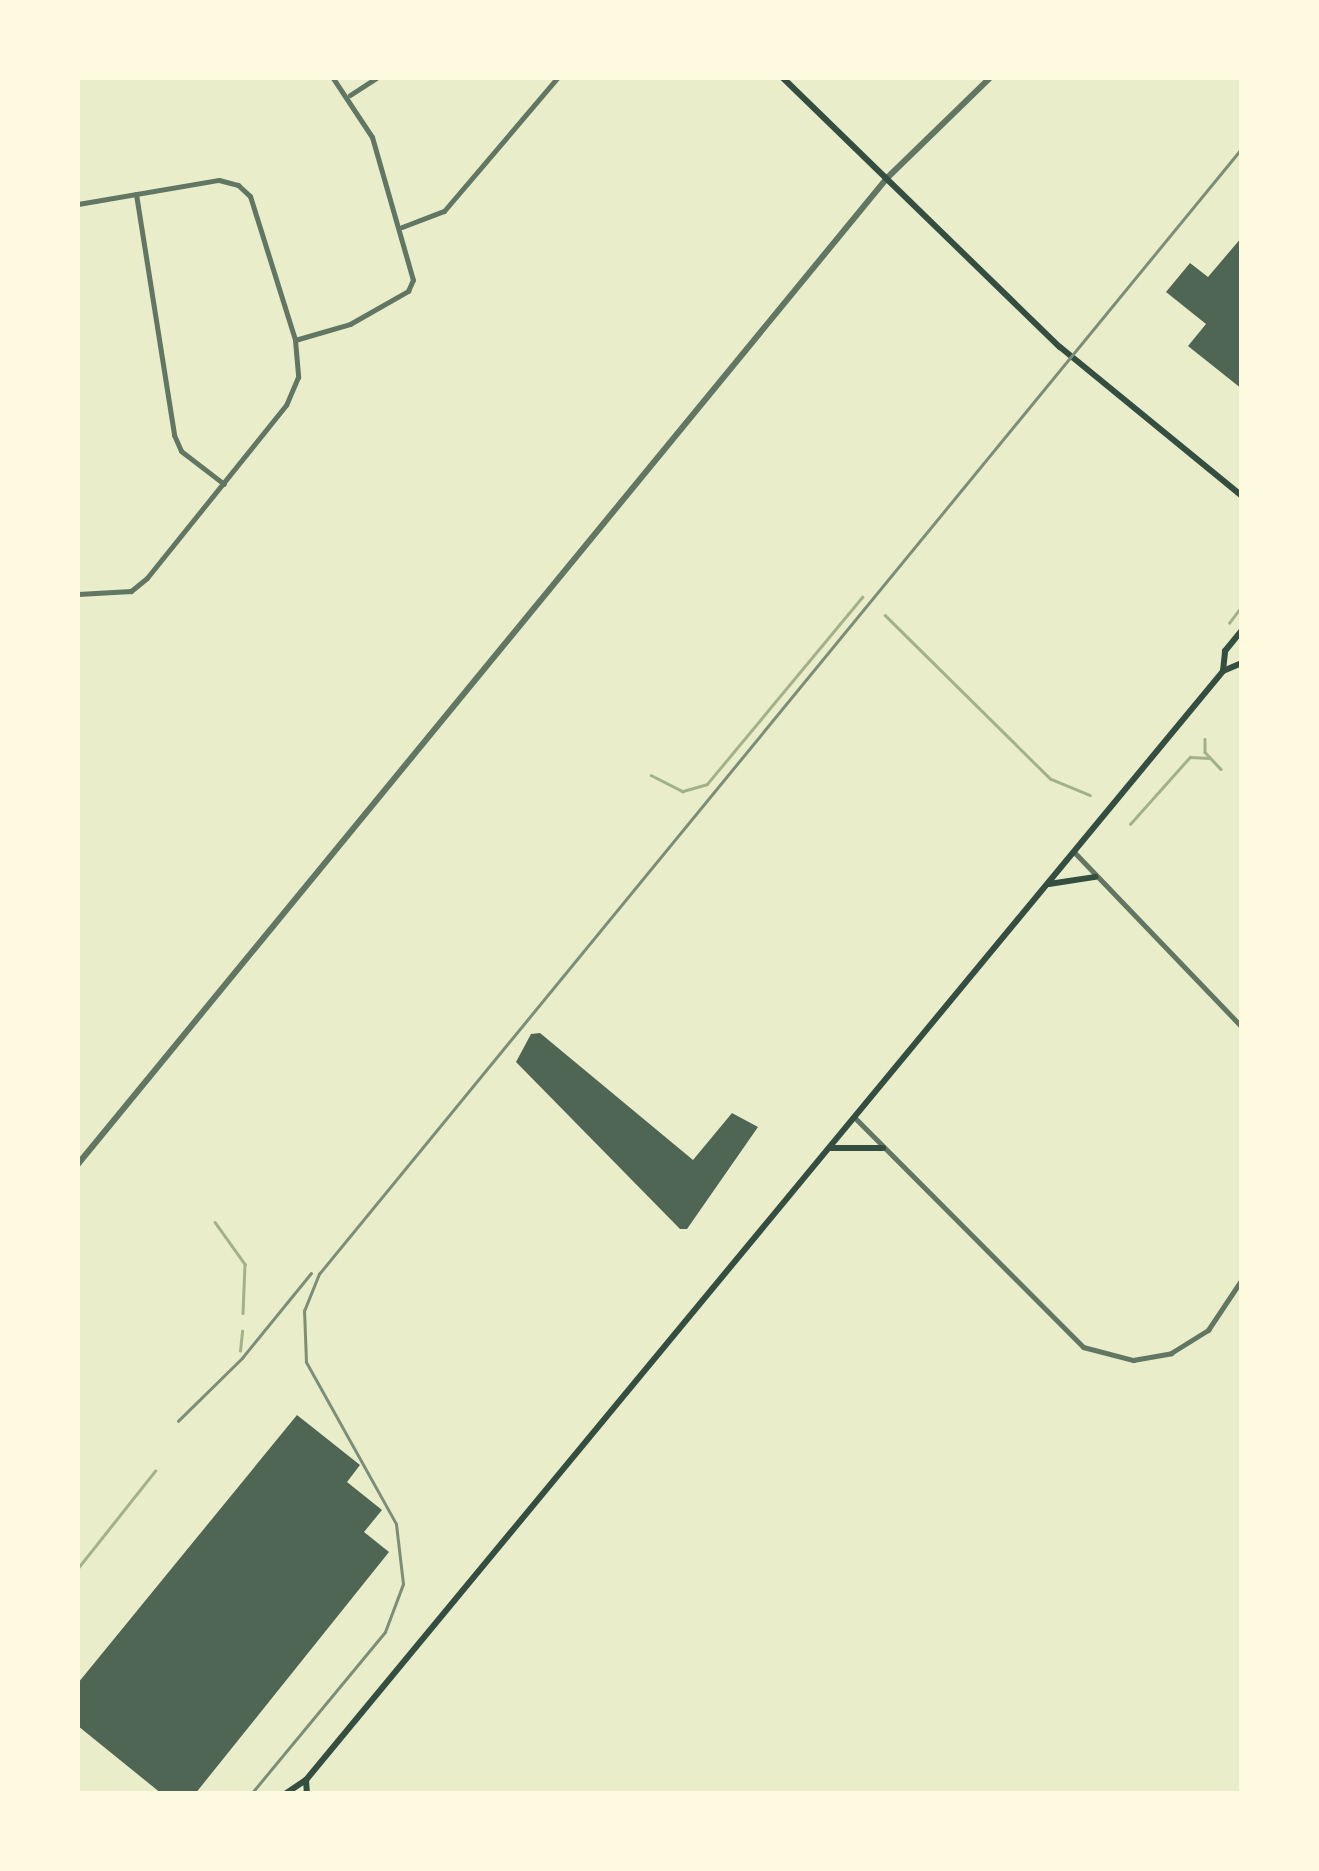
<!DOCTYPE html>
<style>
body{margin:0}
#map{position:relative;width:1319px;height:1871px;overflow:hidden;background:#e9edc9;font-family:Manrope,sans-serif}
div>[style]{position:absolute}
.stream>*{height:2.5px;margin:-1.25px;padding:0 1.25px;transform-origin:1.25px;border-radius:1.25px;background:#a3b18a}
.building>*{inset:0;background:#4f6655}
.minor>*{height:5px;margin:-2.5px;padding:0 2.5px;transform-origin:2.5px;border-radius:2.5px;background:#617663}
.tertiary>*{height:6px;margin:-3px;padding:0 3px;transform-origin:3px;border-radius:3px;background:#617663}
.secondary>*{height:6px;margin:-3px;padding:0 3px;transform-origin:3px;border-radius:3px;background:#344e41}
.rail>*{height:2.5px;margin:-1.25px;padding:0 1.25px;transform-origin:1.25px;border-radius:1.25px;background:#7c8e77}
span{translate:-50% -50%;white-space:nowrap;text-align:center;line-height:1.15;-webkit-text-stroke:8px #fefae0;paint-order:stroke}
.frame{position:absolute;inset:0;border:80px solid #fefae0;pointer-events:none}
</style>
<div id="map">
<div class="stream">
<div style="left:885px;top:615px;width:233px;rotate:44.7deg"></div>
<div style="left:1051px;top:779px;width:42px;rotate:22.3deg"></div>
<div style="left:1229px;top:623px;width:20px;rotate:-53deg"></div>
<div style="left:1205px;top:739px;width:13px;rotate:90deg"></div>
<div style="left:1205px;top:752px;width:23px;rotate:47deg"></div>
<div style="left:651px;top:775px;width:36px;rotate:27deg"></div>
<div style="left:683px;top:791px;width:25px;rotate:-16deg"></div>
<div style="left:707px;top:784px;width:243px;rotate:-50.3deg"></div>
<div style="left:1130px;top:824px;width:90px;rotate:-48.2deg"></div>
<div style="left:1190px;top:757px;width:19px;rotate:3deg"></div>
<div style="left:215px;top:1222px;width:52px;rotate:54.5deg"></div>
<div style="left:245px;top:1264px;width:49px;rotate:92.3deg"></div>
<div style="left:240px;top:1351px;width:20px;rotate:-84deg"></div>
<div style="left:78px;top:1568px;width:124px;rotate:-51.6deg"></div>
</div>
<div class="building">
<div style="clip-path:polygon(1242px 237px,1242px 389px,1188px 346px,1206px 324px,1166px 292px,1190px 263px,1208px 277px)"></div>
<div style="clip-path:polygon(540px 1033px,693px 1160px,732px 1113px,758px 1127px,687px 1229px,680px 1229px,516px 1062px,531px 1034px)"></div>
<div style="clip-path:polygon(297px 1415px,360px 1465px,347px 1482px,382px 1510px,364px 1532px,389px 1552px,195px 1794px,162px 1794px,78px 1726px,78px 1683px)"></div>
</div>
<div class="minor">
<div style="left:350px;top:95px;width:31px;rotate:-33deg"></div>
<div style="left:136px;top:194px;width:244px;rotate:81deg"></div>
<div style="left:174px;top:435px;width:17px;rotate:66deg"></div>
<div style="left:181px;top:451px;width:54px;rotate:37.5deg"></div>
<div style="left:78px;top:204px;width:143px;rotate:-9.7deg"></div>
<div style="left:219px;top:180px;width:20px;rotate:15deg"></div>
<div style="left:238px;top:185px;width:16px;rotate:43deg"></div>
<div style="left:250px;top:196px;width:151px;rotate:72.6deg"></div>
<div style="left:295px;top:340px;width:37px;rotate:85deg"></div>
<div style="left:298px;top:377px;width:30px;rotate:113deg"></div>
<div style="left:286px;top:405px;width:222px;rotate:128.8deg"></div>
<div style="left:147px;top:578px;width:21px;rotate:141deg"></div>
<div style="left:131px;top:591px;width:53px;rotate:176.8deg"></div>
<div style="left:402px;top:227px;width:45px;rotate:-20.9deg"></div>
<div style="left:444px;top:211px;width:175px;rotate:-49.6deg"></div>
<div style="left:295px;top:340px;width:57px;rotate:-16.2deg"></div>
<div style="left:350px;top:324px;width:67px;rotate:-29.6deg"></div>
<div style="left:408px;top:291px;width:12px;rotate:-66deg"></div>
<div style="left:413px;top:280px;width:149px;rotate:-106deg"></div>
<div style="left:372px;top:137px;width:71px;rotate:-123.5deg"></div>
<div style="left:1075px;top:853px;width:241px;rotate:46.2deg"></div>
<div style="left:855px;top:1118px;width:323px;rotate:45.1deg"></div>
<div style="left:1083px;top:1347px;width:52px;rotate:14.6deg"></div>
<div style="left:1133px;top:1360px;width:39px;rotate:-10deg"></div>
<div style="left:1171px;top:1353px;width:44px;rotate:-31.9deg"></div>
<div style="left:1208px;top:1330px;width:61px;rotate:-56.3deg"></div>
</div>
<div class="tertiary">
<div style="left:78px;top:1164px;width:1275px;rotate:-50.63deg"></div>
<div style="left:887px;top:178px;width:144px;rotate:-44.2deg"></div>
</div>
<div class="secondary">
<div style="left:783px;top:78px;width:386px;rotate:44.2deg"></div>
<div style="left:1060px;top:347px;width:235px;rotate:39.3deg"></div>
<div style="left:1223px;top:671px;width:20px;rotate:-84deg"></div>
<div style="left:1225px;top:651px;width:27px;rotate:-51deg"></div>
<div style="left:1049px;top:884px;width:47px;rotate:-8.7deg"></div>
<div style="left:831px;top:1148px;width:52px"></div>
<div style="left:306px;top:1780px;width:14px;rotate:86deg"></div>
<div style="left:285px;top:1794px;width:25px;rotate:-34deg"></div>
<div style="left:306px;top:1780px;width:1439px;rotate:-50.41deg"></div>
<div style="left:1223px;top:671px;width:21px;rotate:-23deg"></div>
</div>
<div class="rail">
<div style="left:178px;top:1421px;width:90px;rotate:-44.5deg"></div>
<div style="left:242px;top:1358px;width:109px;rotate:-50.9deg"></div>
<div style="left:251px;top:1794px;width:210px;rotate:-50.4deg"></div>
<div style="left:385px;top:1632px;width:51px;rotate:-69.4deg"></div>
<div style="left:403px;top:1584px;width:60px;rotate:-96.7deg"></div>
<div style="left:396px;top:1524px;width:185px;rotate:-119.1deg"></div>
<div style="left:306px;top:1362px;width:51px;rotate:-92.2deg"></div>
<div style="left:304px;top:1311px;width:40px;rotate:-68deg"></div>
<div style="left:319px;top:1274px;width:1456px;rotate:-50.66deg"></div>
</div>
<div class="frame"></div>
</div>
